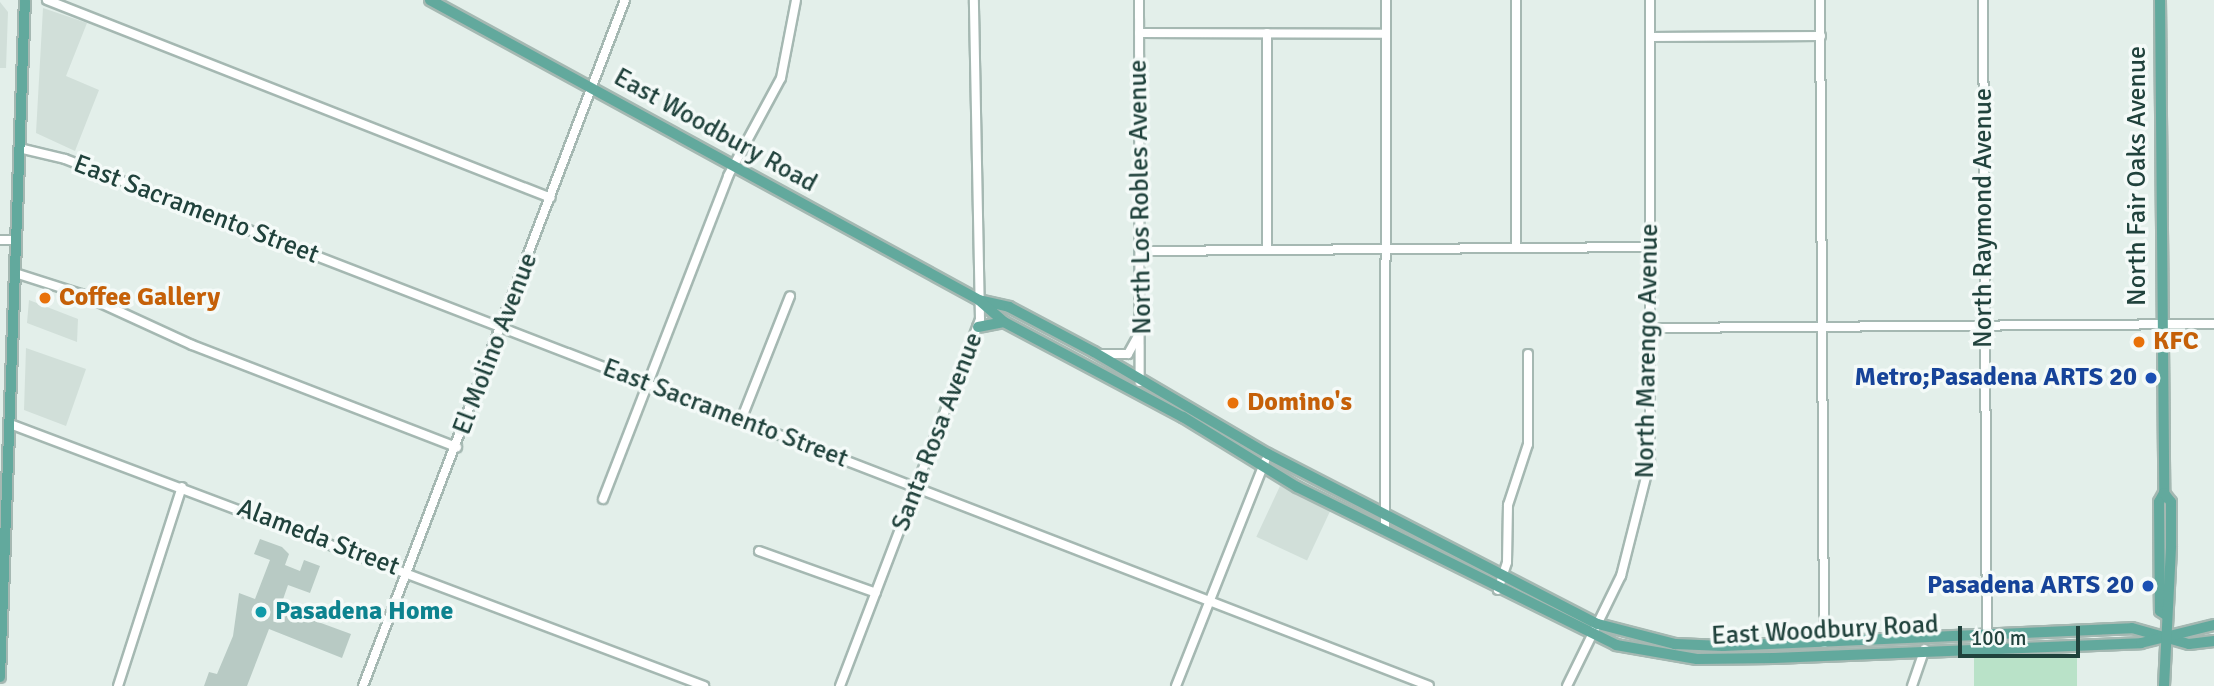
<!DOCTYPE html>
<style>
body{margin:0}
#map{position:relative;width:2214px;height:686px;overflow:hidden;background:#e3efea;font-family:Signika,sans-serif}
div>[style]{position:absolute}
.built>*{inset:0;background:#d1dfd9;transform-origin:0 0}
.green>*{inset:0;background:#b9e2c8;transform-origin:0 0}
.building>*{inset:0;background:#b8cac4}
.roads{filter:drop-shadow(2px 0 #a5b8b2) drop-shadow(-2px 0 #a5b8b2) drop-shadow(0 2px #a5b8b2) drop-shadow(0 -2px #a5b8b2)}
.minor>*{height:8px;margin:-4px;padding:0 4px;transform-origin:4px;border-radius:4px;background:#fff}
.major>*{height:10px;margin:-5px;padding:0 5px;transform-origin:5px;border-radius:5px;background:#62a99d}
.dots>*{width:19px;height:19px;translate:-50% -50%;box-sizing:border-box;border:4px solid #f4faf8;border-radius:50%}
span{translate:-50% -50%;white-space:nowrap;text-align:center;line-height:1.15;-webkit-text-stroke:7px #f4faf8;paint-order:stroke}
.street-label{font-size:26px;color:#20423c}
.food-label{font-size:26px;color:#c56008;font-weight:700}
.left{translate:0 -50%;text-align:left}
.transit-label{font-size:26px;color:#164399;font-weight:700}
.right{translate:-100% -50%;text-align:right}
.culture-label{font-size:26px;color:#0d838f;font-weight:700}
.scale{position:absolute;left:1958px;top:626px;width:122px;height:32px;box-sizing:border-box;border:4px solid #20423c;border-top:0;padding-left:9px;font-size:21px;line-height:24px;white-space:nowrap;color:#20423c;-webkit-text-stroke:5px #f4faf8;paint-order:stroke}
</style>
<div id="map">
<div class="built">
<div style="clip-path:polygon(0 2px,8px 12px,6px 68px,0 68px)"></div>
<div style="clip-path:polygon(43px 8px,87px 23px,66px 76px,99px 90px,75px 151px,36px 133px)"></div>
<div style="clip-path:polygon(29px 300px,78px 319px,77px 342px,27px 323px)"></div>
<div style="clip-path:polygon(26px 348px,86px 369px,66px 426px,24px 410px)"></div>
<div style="left:1280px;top:486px;width:56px;height:56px;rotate:25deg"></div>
</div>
<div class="green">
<div style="left:2077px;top:655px;width:31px;height:103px;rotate:90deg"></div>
</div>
<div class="building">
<div style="clip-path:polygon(260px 539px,282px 547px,289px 554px,285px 565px,300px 571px,304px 560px,320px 566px,310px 593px,288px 585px,280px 608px,351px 634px,342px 658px,269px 629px,247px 686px,204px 686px,209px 672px,217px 674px,233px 636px,239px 593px,255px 599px,270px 560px,254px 554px)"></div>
</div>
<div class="roads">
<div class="minor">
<div style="left:47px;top:0;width:541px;rotate:21.45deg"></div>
<div style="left:1139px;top:0;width:382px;rotate:89.9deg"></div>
<div style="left:1516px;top:0;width:248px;rotate:90deg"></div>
<div style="left:1820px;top:0;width:643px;rotate:89.64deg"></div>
<div style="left:1983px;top:0;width:646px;rotate:89.65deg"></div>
<div style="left:1139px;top:33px;width:247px;rotate:0.2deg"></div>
<div style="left:1650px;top:37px;width:171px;rotate:-0.3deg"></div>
<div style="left:19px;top:148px;width:47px;rotate:13.4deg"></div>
<div style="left:65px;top:159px;width:1462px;rotate:21.12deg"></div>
<div style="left:0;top:240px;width:16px"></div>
<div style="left:1267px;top:250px;width:217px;rotate:-90deg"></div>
<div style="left:1142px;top:251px;width:510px;rotate:-0.45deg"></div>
<div style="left:15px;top:273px;width:69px;rotate:17.7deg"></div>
<div style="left:81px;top:294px;width:122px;rotate:24.7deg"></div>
<div style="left:192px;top:345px;width:284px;rotate:21.1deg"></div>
<div style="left:1652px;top:328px;width:562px;rotate:-0.41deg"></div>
<div style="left:1102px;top:354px;width:26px"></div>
<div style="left:1128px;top:354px;width:26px;rotate:-61deg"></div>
<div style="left:741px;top:420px;width:133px;rotate:-68.4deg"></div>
<div style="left:10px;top:424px;width:742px;rotate:20.68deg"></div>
<div style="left:603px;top:499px;width:346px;rotate:-68.8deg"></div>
<div style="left:728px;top:176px;width:111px;rotate:-61.6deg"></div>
<div style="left:781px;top:78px;width:79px;rotate:-79.1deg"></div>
<div style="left:1385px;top:531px;width:531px;rotate:-89.89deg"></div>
<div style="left:759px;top:551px;width:124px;rotate:19.7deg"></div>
<div style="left:1498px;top:590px;width:29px;rotate:-72deg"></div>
<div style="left:1507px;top:562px;width:57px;rotate:-89deg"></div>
<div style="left:1508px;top:505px;width:64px;rotate:-71.8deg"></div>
<div style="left:1528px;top:444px;width:90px;rotate:-90deg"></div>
<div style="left:118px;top:686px;width:209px;rotate:-72.2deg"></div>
<div style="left:363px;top:686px;width:734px;rotate:-69.1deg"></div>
<div style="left:840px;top:686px;width:392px;rotate:-69.1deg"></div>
<div style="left:980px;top:320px;width:320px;rotate:-91.1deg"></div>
<div style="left:1176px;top:686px;width:242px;rotate:-68.4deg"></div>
<div style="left:1567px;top:686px;width:123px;rotate:-63.9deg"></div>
<div style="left:1621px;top:576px;width:119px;rotate:-75.8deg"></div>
<div style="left:1650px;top:461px;width:461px;rotate:-90deg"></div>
<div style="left:1912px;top:686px;width:39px;rotate:-71deg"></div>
</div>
<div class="major">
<div style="left:430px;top:0;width:626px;rotate:28.65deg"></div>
<div style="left:979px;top:300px;width:31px;rotate:13deg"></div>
<div style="left:1009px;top:307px;width:96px;rotate:27.9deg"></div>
<div style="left:1094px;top:352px;width:202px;rotate:30.4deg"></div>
<div style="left:1268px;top:454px;width:371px;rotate:27.3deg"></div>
<div style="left:1598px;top:624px;width:80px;rotate:14.6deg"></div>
<div style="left:1675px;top:644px;width:48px;rotate:2.4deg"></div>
<div style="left:1723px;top:646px;width:409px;rotate:-2.5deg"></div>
<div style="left:2132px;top:628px;width:59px;rotate:15.7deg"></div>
<div style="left:2189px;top:644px;width:25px;rotate:-7deg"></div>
<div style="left:2160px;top:0;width:493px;rotate:89.5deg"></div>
<div style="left:2164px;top:493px;width:10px;rotate:119deg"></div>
<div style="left:2159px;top:502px;width:109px;rotate:89.5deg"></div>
<div style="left:2160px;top:611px;width:7px;rotate:34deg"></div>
<div style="left:980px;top:301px;width:32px;rotate:41deg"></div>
<div style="left:1004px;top:322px;width:203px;rotate:28deg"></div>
<div style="left:1183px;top:417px;width:134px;rotate:31.6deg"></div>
<div style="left:1297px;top:487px;width:356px;rotate:26.3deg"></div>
<div style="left:1616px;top:645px;width:82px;rotate:9.8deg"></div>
<div style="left:1697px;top:659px;width:77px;rotate:-0.7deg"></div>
<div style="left:1774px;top:658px;width:367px;rotate:-2.3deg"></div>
<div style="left:2141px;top:643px;width:75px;rotate:-13.9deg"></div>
<div style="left:978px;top:327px;width:26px;rotate:-11deg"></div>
<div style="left:0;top:677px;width:677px;rotate:-87.89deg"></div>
<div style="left:2164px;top:686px;width:140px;rotate:-87.1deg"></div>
<div style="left:2171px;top:546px;width:44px;rotate:-90deg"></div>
<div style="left:2171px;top:502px;width:11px;rotate:-128deg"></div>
</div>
</div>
<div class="dots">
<div style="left:45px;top:298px;background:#e8710a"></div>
<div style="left:2139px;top:342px;background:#e8710a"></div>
<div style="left:2151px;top:378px;background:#1a4fb4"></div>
<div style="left:1233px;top:403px;background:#e8710a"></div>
<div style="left:2148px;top:586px;background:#1a4fb4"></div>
<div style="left:261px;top:612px;background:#0f9aa8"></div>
</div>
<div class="street-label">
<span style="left:715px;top:131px;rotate:29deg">East Woodbury Road</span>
<span style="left:2138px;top:176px;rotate:-90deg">North Fair Oaks Avenue</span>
<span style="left:1141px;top:197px;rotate:-91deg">North Los Robles Avenue</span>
<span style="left:196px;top:210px;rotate:21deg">East Sacramento Street</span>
<span style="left:1984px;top:218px;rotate:-90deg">North Raymond Avenue</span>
<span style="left:496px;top:344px;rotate:-69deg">El Molino Avenue</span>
<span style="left:1648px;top:351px;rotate:-89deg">North Marengo Avenue</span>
<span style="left:725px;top:414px;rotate:21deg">East Sacramento Street</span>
<span style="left:938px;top:432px;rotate:-69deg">Santa Rosa Avenue</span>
<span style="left:318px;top:538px;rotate:21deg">Alameda Street</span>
<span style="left:1825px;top:631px;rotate:-3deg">East Woodbury Road</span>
</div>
<div class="food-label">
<span class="left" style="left:59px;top:298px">Coffee Gallery</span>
<span class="left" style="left:2153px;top:342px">KFC</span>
<span class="left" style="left:1247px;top:403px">Domino's</span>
</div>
<div class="transit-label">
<span class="right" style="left:2137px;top:378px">Metro;Pasadena ARTS 20</span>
<span class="right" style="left:2134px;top:586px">Pasadena ARTS 20</span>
</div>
<div class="culture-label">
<span class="left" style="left:275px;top:612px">Pasadena Home</span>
</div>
<div class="scale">100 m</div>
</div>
